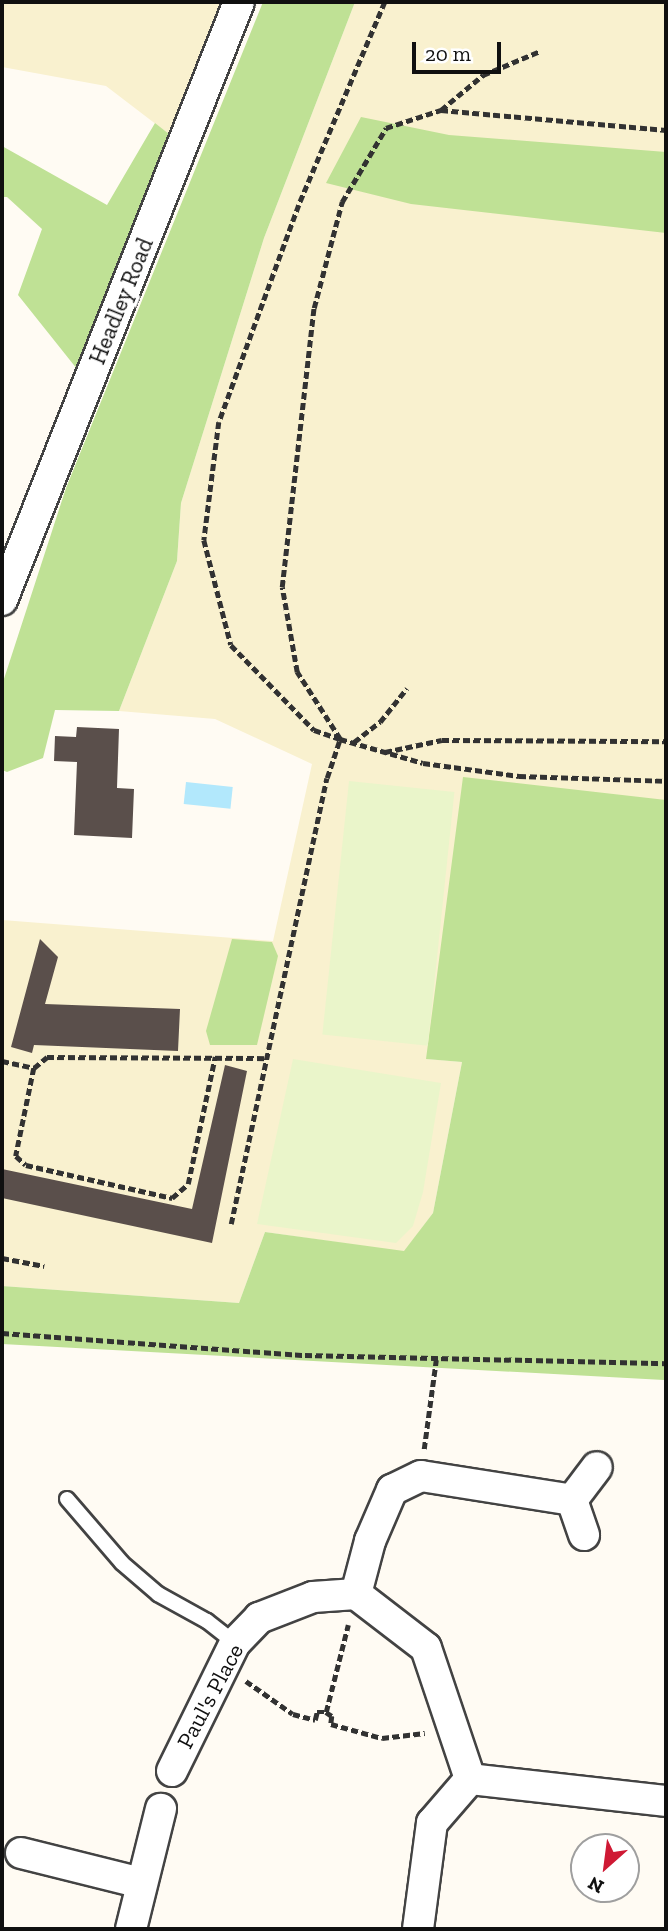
<!DOCTYPE html>
<style>
body{margin:0}
#map{position:relative;width:668px;height:1931px;overflow:hidden;background:#fffbf3;font-family:"Zilla Slab",serif}
div>[style]{position:absolute}
.farmland>*{inset:0;background:#f9f1cf}
.forest>*{inset:0;background:#bfe195}
.pitch>*{inset:0;background:#eaf5ca;transform-origin:0 0}
.water>*{inset:0;background:#b2e8fc;transform-origin:0 0}
.building>*{inset:0;background:#5a4f4b}
.path>*{height:4.5px;margin-top:-2.25px;transform-origin:0;background:repeating-linear-gradient(90deg,#323232 0 7px,transparent 0 10.5px)}
.roads{filter:drop-shadow(2px 0 #434343) drop-shadow(-2px 0 #434343) drop-shadow(0 2px #434343) drop-shadow(0 -2px #434343)}
.lane>*{height:14px;margin:-7px;padding:0 7px;transform-origin:7px;border-radius:7px;background:#fff}
.street>*{height:30px;margin:-15px;padding:0 15px;transform-origin:15px;border-radius:15px;background:#fff}
span{translate:-50% -50%;white-space:nowrap;text-align:center;line-height:1.15;-webkit-text-stroke:7px #fff;paint-order:stroke}
.street-label{font-size:23px;color:#101010}
.frame{position:absolute;inset:0;border:4px solid #101010;pointer-events:none}
.north{position:absolute;left:570px;top:1833px;width:70px;height:70px;box-sizing:border-box;background:#fff;border:2px solid #9f9f9f;border-radius:50%;rotate:208deg;font-size:19px;font-weight:700;line-height:28px;text-align:center;color:#101010}
.north::after{content:'';display:block;margin:auto;width:24px;height:32px;background:#cf1934;clip-path:polygon(50% 0,100% 100%,50% 72%,0 100%)}
.scale{position:absolute;left:412px;top:42px;width:89px;height:32px;box-sizing:border-box;border:4px solid #101010;border-top:0;padding-left:9px;font-size:21px;line-height:24px;white-space:nowrap;color:#101010;-webkit-text-stroke:5px #fff;paint-order:stroke}
</style>
<div id="map">
<div class="farmland">
<div style="clip-path:polygon(2px 2px,225px 2px,174px 138px,106px 86px,2px 67px)"></div>
<div style="clip-path:polygon(355px 2px,666px 2px,666px 800px,427px 1059px,462px 1062px,433px 1213px,404px 1252px,265px 1232px,239px 1303px,2px 1286px,2px 920px,273px 941px,312px 764px,215px 719px,119px 711px,177px 561px,181px 503px,264px 238px)"></div>
</div>
<div class="forest">
<div style="clip-path:polygon(263px 2px,355px 2px,264px 238px,181px 503px,177px 561px,119px 711px,55px 710px,43px 758px,7px 772px,2px 770px,2px 685px,66px 488px)"></div>
<div style="clip-path:polygon(361px 117px,449px 135px,666px 152px,666px 233px,411px 204px,326px 183px)"></div>
<div style="clip-path:polygon(155px 123px,174px 138px,77px 369px,18px 295px,42px 229px,7px 197px,2px 197px,2px 146px,107px 205px)"></div>
<div style="clip-path:polygon(463px 777px,666px 800px,664px 1380px,2px 1344px,2px 1286px,239px 1303px,265px 1232px,404px 1251px,433px 1213px,462px 1062px,426px 1059px)"></div>
<div style="clip-path:polygon(232px 939px,272px 942px,278px 956px,257px 1045px,210px 1045px,206px 1031px)"></div>
</div>
<div class="pitch">
<div style="left:349px;top:781px;width:106px;height:255px;rotate:6deg"></div>
<div style="clip-path:polygon(293px 1059px,441px 1083px,423px 1192px,413px 1226px,396px 1243px,257px 1224px)"></div>
</div>
<div class="water">
<div style="left:186px;top:782px;width:47px;height:22px;rotate:6deg"></div>
</div>
<div class="building">
<div style="clip-path:polygon(77px 727px,119px 729px,117px 788px,134px 789px,132px 838px,74px 835px,77px 762px,54px 761px,55px 736px,76px 737px)"></div>
<div style="clip-path:polygon(40px 939px,58px 957px,45px 1004px,180px 1009px,178px 1051px,34px 1045px,32px 1053px,11px 1047px)"></div>
<div style="clip-path:polygon(225px 1065px,247px 1071px,212px 1243px,2px 1198px,2px 1169px,192px 1209px)"></div>
</div>
<div class="path">
<div style="left:385px;top:2px;width:220px;rotate:113deg"></div>
<div style="left:299px;top:205px;width:231px;rotate:110.2deg"></div>
<div style="left:219px;top:422px;width:119px;rotate:97.2deg"></div>
<div style="left:204px;top:540px;width:108px;rotate:75.6deg"></div>
<div style="left:231px;top:645px;width:119px;rotate:45.7deg"></div>
<div style="left:314px;top:730px;width:28px;rotate:19deg"></div>
<div style="left:340px;top:739px;width:86px;rotate:16.1deg"></div>
<div style="left:423px;top:763px;width:97px;rotate:7.7deg"></div>
<div style="left:519px;top:776px;width:147px;rotate:1.9deg"></div>
<div style="left:441px;top:110px;width:226px;rotate:5.1deg"></div>
<div style="left:340px;top:739px;width:80px;rotate:-122.7deg"></div>
<div style="left:297px;top:672px;width:86px;rotate:-100deg"></div>
<div style="left:282px;top:587px;width:281px;rotate:-83.5deg"></div>
<div style="left:314px;top:308px;width:110px;rotate:-75.2deg"></div>
<div style="left:342px;top:202px;width:86px;rotate:-59.3deg"></div>
<div style="left:386px;top:128px;width:58px;rotate:-18.1deg"></div>
<div style="left:441px;top:110px;width:55px;rotate:-39.8deg"></div>
<div style="left:483px;top:75px;width:62px;rotate:-22.8deg"></div>
<div style="left:354px;top:742px;width:33px;rotate:-38deg"></div>
<div style="left:380px;top:722px;width:43px;rotate:-51.5deg"></div>
<div style="left:385px;top:752px;width:58px;rotate:-11.9deg"></div>
<div style="left:442px;top:740px;width:224px;rotate:0.3deg"></div>
<div style="left:2px;top:1061px;width:33px;rotate:12deg"></div>
<div style="left:34px;top:1068px;width:17px;rotate:-40deg"></div>
<div style="left:47px;top:1057px;width:220px;rotate:0.3deg"></div>
<div style="left:34px;top:1068px;width:90px;rotate:101.6deg"></div>
<div style="left:16px;top:1156px;width:13px;rotate:42deg"></div>
<div style="left:26px;top:1165px;width:150px;rotate:12.7deg"></div>
<div style="left:172px;top:1198px;width:21px;rotate:-41deg"></div>
<div style="left:188px;top:1184px;width:130px;rotate:-78deg"></div>
<div style="left:231px;top:1224px;width:456px;rotate:-77.9deg"></div>
<div style="left:327px;top:778px;width:41px;rotate:-71.6deg"></div>
<div style="left:2px;top:1258px;width:43px;rotate:10.8deg"></div>
<div style="left:2px;top:1333px;width:304px;rotate:4.2deg"></div>
<div style="left:305px;top:1355px;width:361px;rotate:1.3deg"></div>
<div style="left:424px;top:1449px;width:90px;rotate:-82.3deg"></div>
<div style="left:246px;top:1681px;width:57px;rotate:35.1deg"></div>
<div style="left:293px;top:1714px;width:23px;rotate:15deg"></div>
<div style="left:315px;top:1720px;width:8px;rotate:-76deg"></div>
<div style="left:317px;top:1712px;width:9px"></div>
<div style="left:326px;top:1712px;width:7px;rotate:34deg"></div>
<div style="left:332px;top:1716px;width:8px;rotate:97deg"></div>
<div style="left:331px;top:1724px;width:53px;rotate:15.4deg"></div>
<div style="left:382px;top:1738px;width:43px;rotate:-6.6deg"></div>
<div style="left:326px;top:1712px;width:90px;rotate:-75.8deg"></div>
</div>
<div class="roads">
<div class="lane">
<div style="left:67px;top:1499px;width:84px;rotate:49.3deg"></div>
<div style="left:122px;top:1563px;width:48px;rotate:40.7deg"></div>
<div style="left:158px;top:1594px;width:56px;rotate:28.9deg"></div>
<div style="left:207px;top:1621px;width:36px;rotate:38deg"></div>
</div>
<div class="street">
<div style="left:2px;top:600px;width:643px;rotate:-68.38deg"></div>
<div style="left:572px;top:1500px;width:41px;rotate:-52.9deg"></div>
<div style="left:356px;top:1594px;width:55px;rotate:-75.2deg"></div>
<div style="left:370px;top:1541px;width:56px;rotate:-66.7deg"></div>
<div style="left:392px;top:1490px;width:32px;rotate:-26deg"></div>
<div style="left:421px;top:1476px;width:153px;rotate:9deg"></div>
<div style="left:572px;top:1500px;width:37px;rotate:71deg"></div>
<div style="left:172px;top:1771px;width:143px;rotate:-63.8deg"></div>
<div style="left:235px;top:1643px;width:35px;rotate:-46deg"></div>
<div style="left:259px;top:1618px;width:58px;rotate:-21.3deg"></div>
<div style="left:313px;top:1597px;width:43px;rotate:-4deg"></div>
<div style="left:356px;top:1594px;width:88px;rotate:37.6deg"></div>
<div style="left:426px;top:1648px;width:138px;rotate:71.4deg"></div>
<div style="left:470px;top:1779px;width:197px;rotate:6.4deg"></div>
<div style="left:21px;top:1853px;width:124px;rotate:14deg"></div>
<div style="left:131px;top:1929px;width:124px;rotate:-76deg"></div>
<div style="left:418px;top:1929px;width:107px;rotate:-82.5deg"></div>
<div style="left:432px;top:1823px;width:58px;rotate:-49.2deg"></div>
</div>
</div>
<div class="street-label">
<span style="left:121px;top:301px;rotate:-68deg">Headley Road</span>
<span style="left:210px;top:1696px;rotate:-62deg">Paul's Place</span>
</div>
<div class="frame"></div>
<div class="north">N</div>
<div class="scale">20 m</div>
</div>
